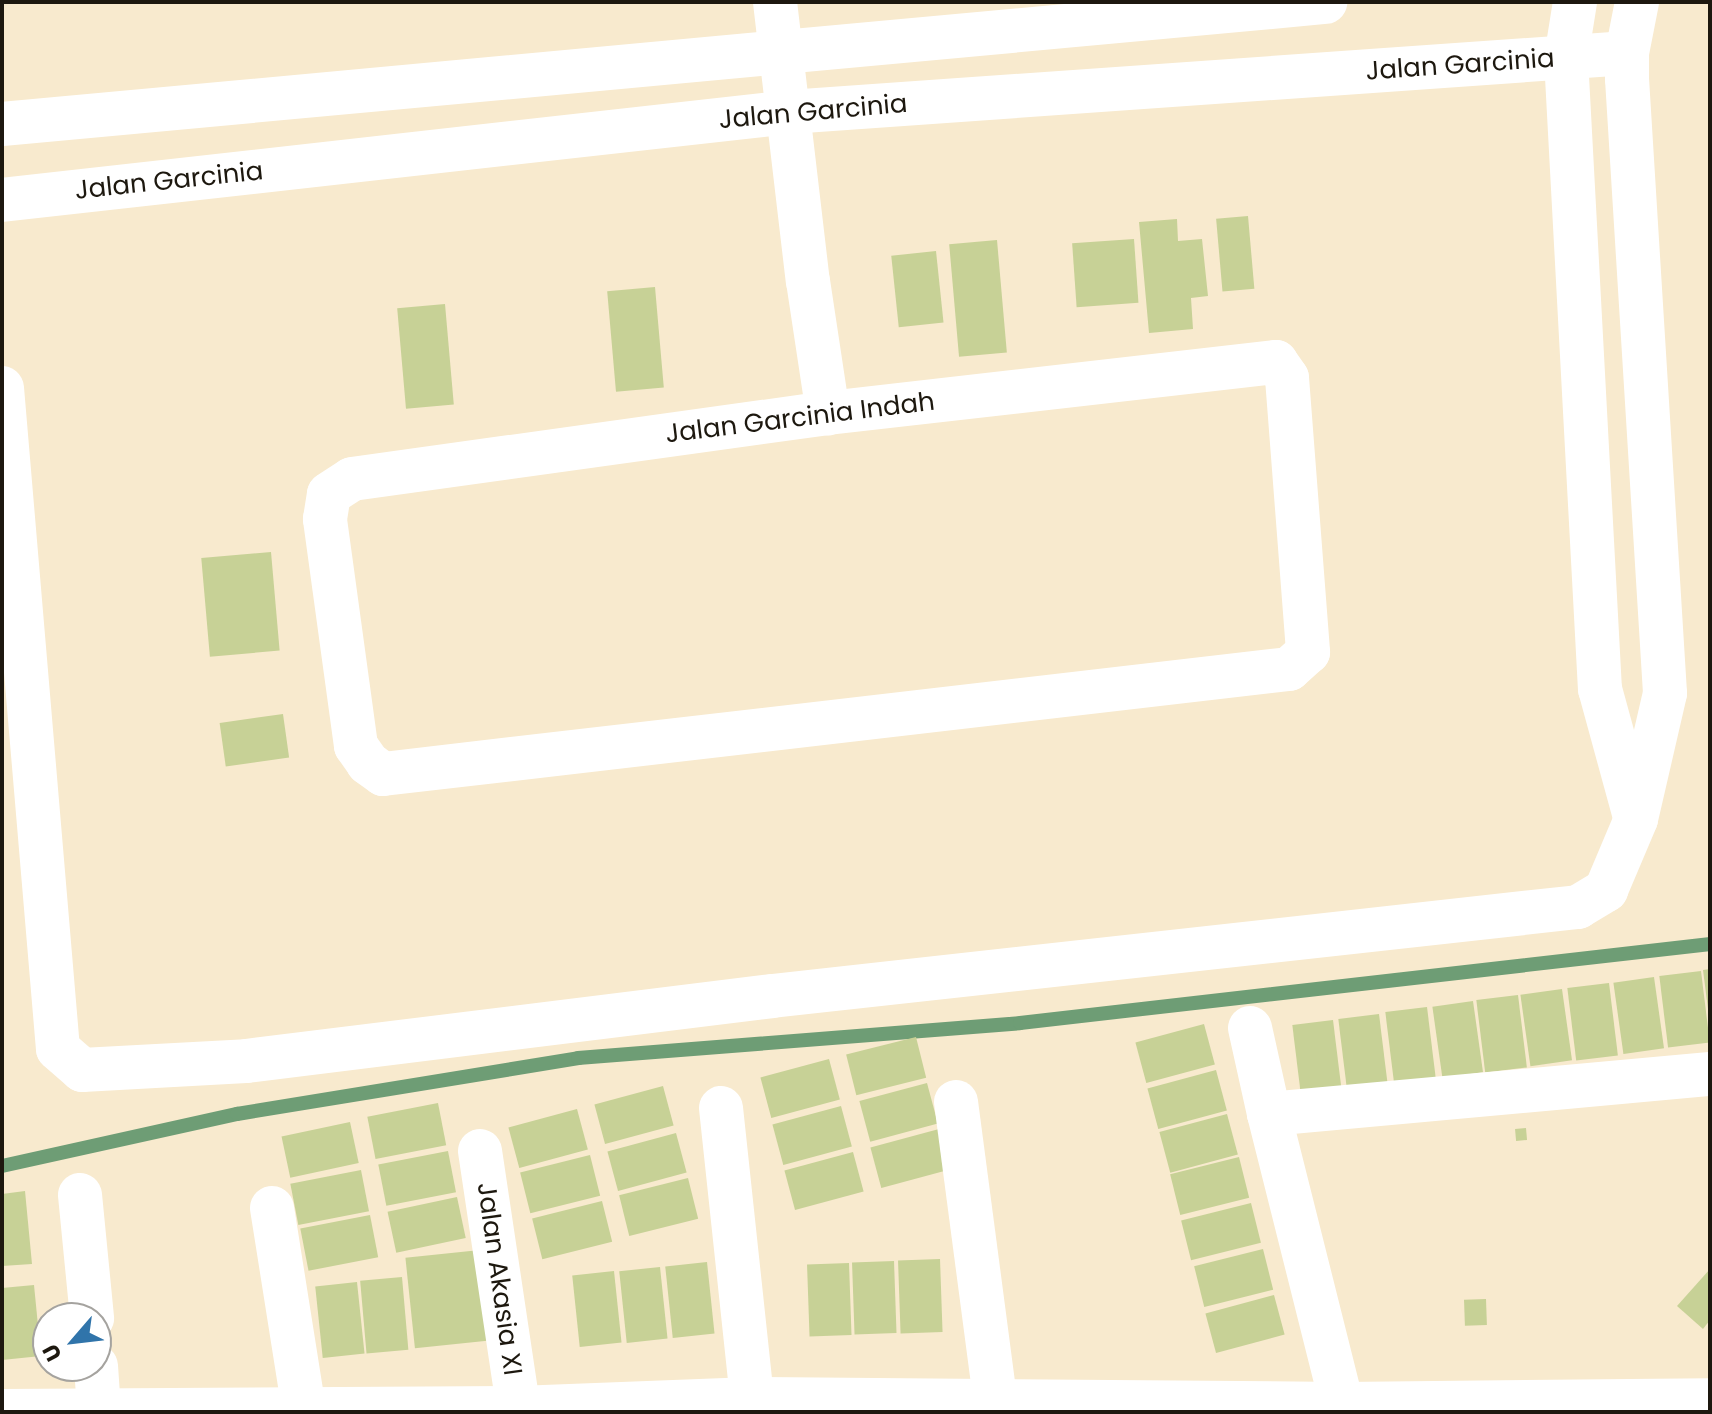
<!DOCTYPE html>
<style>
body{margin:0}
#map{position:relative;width:1712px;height:1414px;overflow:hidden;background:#f8eace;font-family:Poppins,sans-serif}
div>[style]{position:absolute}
.stream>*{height:14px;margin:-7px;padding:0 7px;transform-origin:7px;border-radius:7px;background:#6e9d75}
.building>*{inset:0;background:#c7d196;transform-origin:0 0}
.minor>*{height:44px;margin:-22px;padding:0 22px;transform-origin:22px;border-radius:22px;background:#fff}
span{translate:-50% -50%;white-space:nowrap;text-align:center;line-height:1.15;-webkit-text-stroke:6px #fff;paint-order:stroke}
.street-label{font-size:26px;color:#1d180f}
.frame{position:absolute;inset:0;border:4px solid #1d180f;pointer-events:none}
.north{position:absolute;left:32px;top:1302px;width:80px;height:80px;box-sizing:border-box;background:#fff;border:2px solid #a5a39f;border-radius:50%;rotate:242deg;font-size:22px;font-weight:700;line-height:32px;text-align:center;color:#1d180f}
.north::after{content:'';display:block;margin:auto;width:28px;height:36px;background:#3074aa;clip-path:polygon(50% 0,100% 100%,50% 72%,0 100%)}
</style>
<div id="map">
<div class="stream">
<div style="left:2px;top:1166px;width:241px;rotate:-12.5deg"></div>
<div style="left:237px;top:1114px;width:346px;rotate:-9.3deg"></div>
<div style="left:578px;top:1058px;width:443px;rotate:-4.5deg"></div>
<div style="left:1020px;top:1023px;width:695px;rotate:-6.53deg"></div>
</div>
<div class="building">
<div style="left:1248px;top:216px;width:73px;height:32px;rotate:85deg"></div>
<div style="clip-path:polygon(1177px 219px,1178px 241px,1202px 239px,1208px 296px,1191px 298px,1193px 329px,1149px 333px,1139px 222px)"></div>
<div style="left:1134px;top:239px;width:64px;height:62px;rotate:86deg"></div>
<div style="left:997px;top:240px;width:113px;height:48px;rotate:85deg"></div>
<div style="left:936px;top:251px;width:72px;height:45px;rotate:84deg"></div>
<div style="left:655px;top:287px;width:101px;height:48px;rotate:85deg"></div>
<div style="left:445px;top:304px;width:101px;height:48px;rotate:85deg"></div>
<div style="left:271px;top:552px;width:99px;height:70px;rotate:85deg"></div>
<div style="left:283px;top:714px;width:44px;height:64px;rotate:82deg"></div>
<div style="clip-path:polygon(1710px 969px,1710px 1009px,1708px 1009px,1703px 970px)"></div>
<div style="left:1701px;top:971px;width:72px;height:42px;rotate:83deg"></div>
<div style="left:1654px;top:977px;width:72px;height:41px;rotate:82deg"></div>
<div style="left:1609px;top:983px;width:73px;height:42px;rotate:83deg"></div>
<div style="left:1562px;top:989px;width:72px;height:42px;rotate:82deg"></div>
<div style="left:1518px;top:995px;width:73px;height:42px;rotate:83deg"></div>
<div style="left:1473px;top:1001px;width:72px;height:41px;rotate:82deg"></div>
<div style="left:1427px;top:1007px;width:72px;height:42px;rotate:83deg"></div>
<div style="left:1379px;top:1014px;width:72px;height:41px;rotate:83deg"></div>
<div style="left:1333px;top:1020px;width:72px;height:41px;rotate:83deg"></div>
<div style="left:1204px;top:1024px;width:42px;height:71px;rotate:75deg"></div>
<div style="left:916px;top:1037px;width:42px;height:72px;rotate:76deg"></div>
<div style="left:829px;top:1059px;width:42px;height:71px;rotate:75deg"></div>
<div style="left:1216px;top:1070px;width:42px;height:71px;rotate:75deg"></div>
<div style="left:927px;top:1083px;width:42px;height:70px;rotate:75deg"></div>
<div style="left:663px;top:1086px;width:41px;height:71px;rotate:75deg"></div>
<div style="left:438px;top:1103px;width:43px;height:72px;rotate:79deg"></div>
<div style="left:841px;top:1106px;width:42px;height:71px;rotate:75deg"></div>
<div style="left:577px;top:1109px;width:42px;height:71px;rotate:75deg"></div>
<div style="left:1227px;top:1114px;width:42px;height:70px;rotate:75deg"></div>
<div style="left:350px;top:1122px;width:42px;height:70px;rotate:78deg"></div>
<div style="left:1526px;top:1128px;width:12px;height:11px;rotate:85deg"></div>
<div style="left:939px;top:1129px;width:42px;height:71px;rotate:75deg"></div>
<div style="left:676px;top:1133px;width:41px;height:71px;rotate:75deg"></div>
<div style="left:448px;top:1151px;width:42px;height:71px;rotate:79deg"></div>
<div style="left:853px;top:1152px;width:41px;height:71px;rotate:75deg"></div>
<div style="left:590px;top:1155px;width:42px;height:72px;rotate:76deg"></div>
<div style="left:1239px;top:1157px;width:42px;height:71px;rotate:76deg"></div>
<div style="left:361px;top:1170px;width:42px;height:72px;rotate:79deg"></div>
<div style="left:688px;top:1178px;width:42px;height:71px;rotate:76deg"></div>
<div style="clip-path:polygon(25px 1191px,32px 1264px,2px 1266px,2px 1194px)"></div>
<div style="left:457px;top:1197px;width:42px;height:71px;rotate:78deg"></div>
<div style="left:602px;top:1201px;width:42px;height:72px;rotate:76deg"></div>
<div style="left:1251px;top:1203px;width:41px;height:72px;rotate:76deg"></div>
<div style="left:370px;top:1215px;width:43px;height:71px;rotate:79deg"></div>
<div style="left:1263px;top:1249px;width:42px;height:71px;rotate:76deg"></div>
<div style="left:480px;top:1250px;width:91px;height:75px;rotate:84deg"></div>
<div style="left:940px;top:1259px;width:73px;height:42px;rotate:88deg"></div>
<div style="left:894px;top:1261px;width:72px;height:42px;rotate:88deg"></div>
<div style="left:707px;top:1262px;width:72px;height:42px;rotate:84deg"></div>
<div style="left:849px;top:1263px;width:72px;height:42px;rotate:88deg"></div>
<div style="left:660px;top:1267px;width:72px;height:41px;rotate:84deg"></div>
<div style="clip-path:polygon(1710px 1269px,1710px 1320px,1703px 1329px,1677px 1306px)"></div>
<div style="left:614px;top:1271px;width:72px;height:42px;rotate:84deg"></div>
<div style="left:402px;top:1277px;width:73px;height:42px;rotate:85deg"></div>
<div style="left:357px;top:1282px;width:72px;height:42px;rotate:84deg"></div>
<div style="clip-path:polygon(34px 1285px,41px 1356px,2px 1360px,2px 1288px)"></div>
<div style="left:1274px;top:1295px;width:41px;height:71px;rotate:75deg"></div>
<div style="left:1486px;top:1299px;width:26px;height:22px;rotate:88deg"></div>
</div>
<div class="minor">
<div style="left:775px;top:2px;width:281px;rotate:83.3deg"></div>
<div style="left:808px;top:281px;width:134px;rotate:81.4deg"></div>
<div style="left:1575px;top:2px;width:57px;rotate:99.1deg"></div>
<div style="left:1566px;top:58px;width:632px;rotate:86.92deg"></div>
<div style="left:1600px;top:689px;width:129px;rotate:74.7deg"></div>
<div style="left:2px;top:124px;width:1329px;rotate:-5.27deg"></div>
<div style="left:2px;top:200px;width:792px;rotate:-6.38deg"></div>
<div style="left:789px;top:112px;width:840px;rotate:-4.03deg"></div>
<div style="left:1276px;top:362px;width:19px;rotate:55deg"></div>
<div style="left:1287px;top:378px;width:275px;rotate:85.6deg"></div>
<div style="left:1308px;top:652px;width:25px;rotate:138deg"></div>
<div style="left:1289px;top:669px;width:912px;rotate:173.39deg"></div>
<div style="left:383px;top:774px;width:19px;rotate:-144deg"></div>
<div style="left:368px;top:763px;width:21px;rotate:-125deg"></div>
<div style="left:356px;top:746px;width:229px;rotate:-97.8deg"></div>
<div style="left:325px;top:519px;width:25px;rotate:-81deg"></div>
<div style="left:329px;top:494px;width:27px;rotate:-33deg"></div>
<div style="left:352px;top:479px;width:481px;rotate:-7.9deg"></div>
<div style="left:828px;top:413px;width:451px;rotate:-6.5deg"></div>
<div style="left:2px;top:388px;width:663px;rotate:85.16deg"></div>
<div style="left:58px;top:1049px;width:32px;rotate:41deg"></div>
<div style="left:82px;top:1070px;width:164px;rotate:-3.1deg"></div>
<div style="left:246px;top:1061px;width:530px;rotate:-7.04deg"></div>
<div style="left:772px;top:996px;width:811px;rotate:-6.3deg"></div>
<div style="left:1578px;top:907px;width:33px;rotate:-31deg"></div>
<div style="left:1606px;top:890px;width:77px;rotate:-67.1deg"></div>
<div style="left:1636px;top:819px;width:129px;rotate:-77deg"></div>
<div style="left:1665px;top:693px;width:615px;rotate:-93.54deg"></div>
<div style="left:1627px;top:79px;width:26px;rotate:-90deg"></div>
<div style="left:1627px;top:53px;width:52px;rotate:-78.9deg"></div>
<div style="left:1250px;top:1028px;width:88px;rotate:77.5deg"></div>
<div style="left:1269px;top:1114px;width:307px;rotate:75.9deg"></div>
<div style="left:956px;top:1102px;width:301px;rotate:82.5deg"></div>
<div style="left:721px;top:1108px;width:293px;rotate:83.9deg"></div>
<div style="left:1269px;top:1114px;width:443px;rotate:-5.2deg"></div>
<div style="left:480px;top:1151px;width:264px;rotate:81.5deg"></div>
<div style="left:80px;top:1195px;width:124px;rotate:84.4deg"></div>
<div style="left:272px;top:1208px;width:204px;rotate:81deg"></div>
<div style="left:96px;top:1366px;width:44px;rotate:86.1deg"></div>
<div style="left:2px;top:1411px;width:516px;rotate:-0.33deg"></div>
<div style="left:518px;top:1408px;width:234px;rotate:-2.2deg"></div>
<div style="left:752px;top:1399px;width:591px;rotate:0.48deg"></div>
<div style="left:1343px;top:1404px;width:367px;rotate:-0.6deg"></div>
</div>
<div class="street-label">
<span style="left:1460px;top:65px;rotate:-4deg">Jalan Garcinia</span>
<span style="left:813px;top:112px;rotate:-5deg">Jalan Garcinia</span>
<span style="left:169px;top:181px;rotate:-6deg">Jalan Garcinia</span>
<span style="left:800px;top:418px;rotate:-7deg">Jalan Garcinia Indah</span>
<span style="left:499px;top:1279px;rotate:82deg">Jalan Akasia XI</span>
</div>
<div class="frame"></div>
<div class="north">U</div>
</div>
